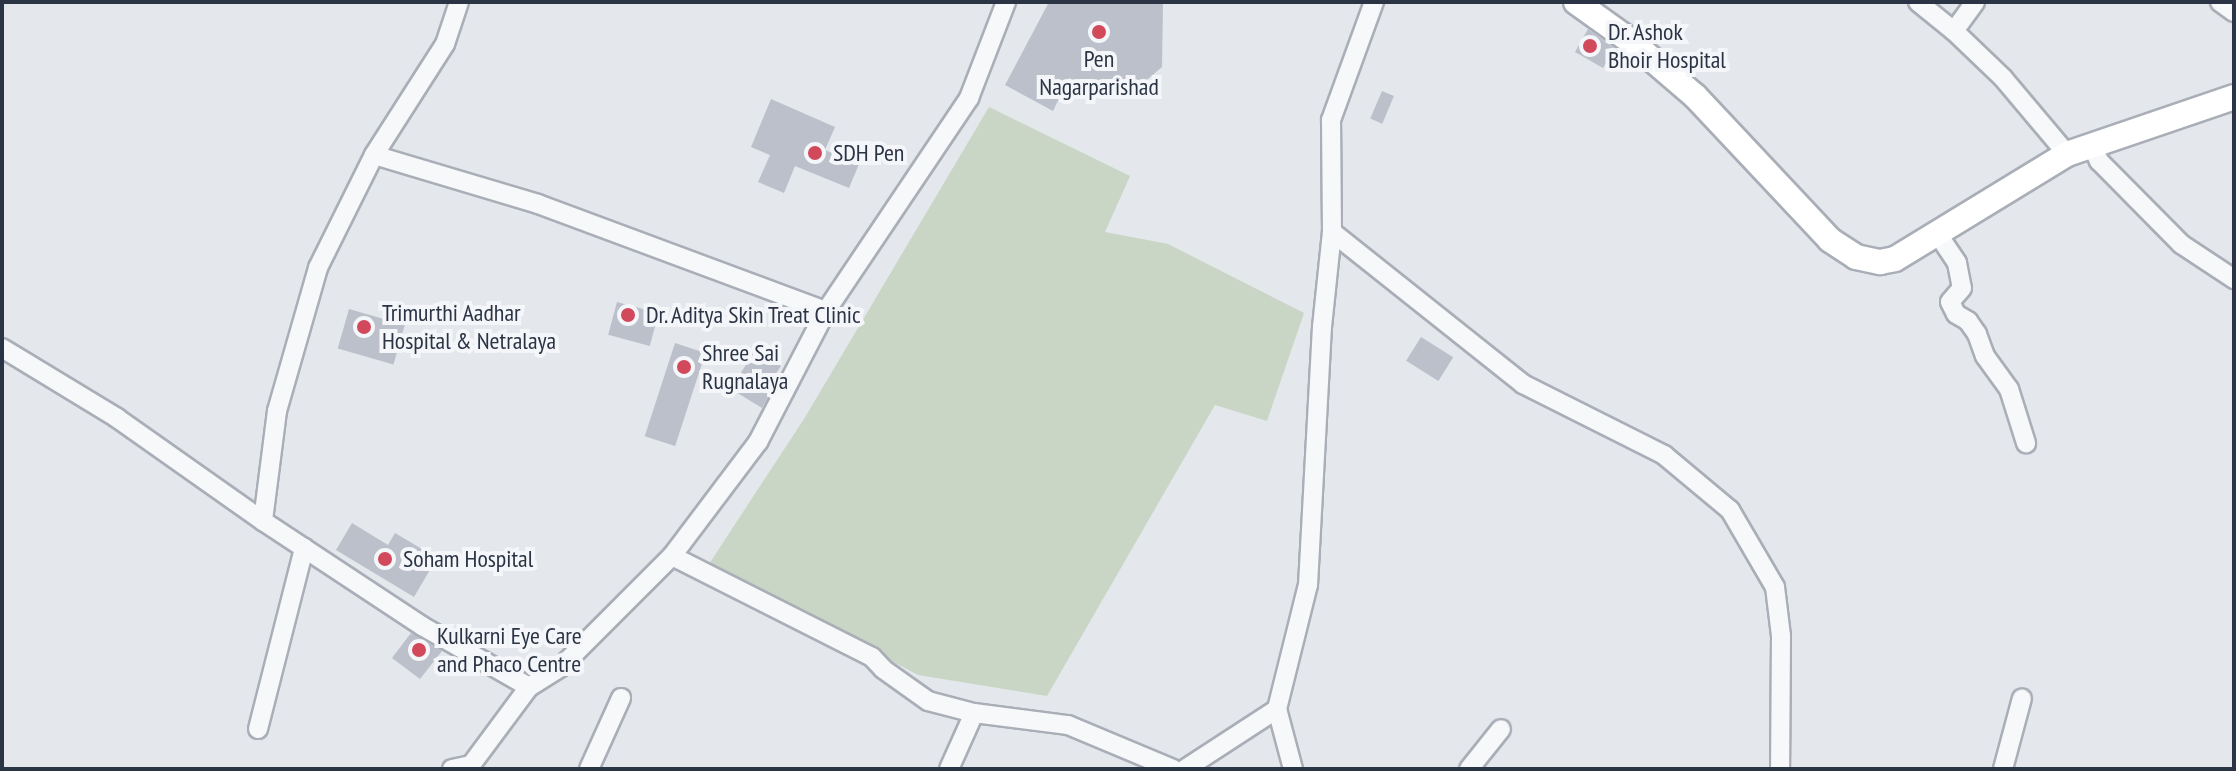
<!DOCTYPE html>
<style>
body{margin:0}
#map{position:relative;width:2236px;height:771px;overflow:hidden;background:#e4e7ec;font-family:"PT Sans Narrow",sans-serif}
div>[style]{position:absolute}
.green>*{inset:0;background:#c9d6c5}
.building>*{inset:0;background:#bbc0ca;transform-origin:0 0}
.roads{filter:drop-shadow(2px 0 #a9aeb7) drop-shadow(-2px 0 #a9aeb7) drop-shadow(0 2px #a9aeb7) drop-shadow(0 -2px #a9aeb7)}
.minor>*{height:18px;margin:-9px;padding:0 9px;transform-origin:9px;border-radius:9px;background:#f7f8fa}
.major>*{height:24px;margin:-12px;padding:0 12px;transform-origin:12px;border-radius:12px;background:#fff}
.dots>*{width:22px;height:22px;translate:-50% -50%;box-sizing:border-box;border:4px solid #f4f6f9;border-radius:50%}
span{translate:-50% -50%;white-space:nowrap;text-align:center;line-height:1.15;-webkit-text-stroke:8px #f4f6f9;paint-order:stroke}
.poi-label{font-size:24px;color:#2b3445}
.left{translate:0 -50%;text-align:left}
.frame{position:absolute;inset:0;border:4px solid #2b3445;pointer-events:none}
</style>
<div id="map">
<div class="green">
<div style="clip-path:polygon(989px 107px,1130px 176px,1105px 232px,1168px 244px,1304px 313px,1267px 421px,1215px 405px,1047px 696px,918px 675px,709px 564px,804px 419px)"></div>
</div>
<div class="building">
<div style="clip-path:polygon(1049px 2px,1163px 2px,1162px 67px,1129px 95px,1119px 97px,1106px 95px,1069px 78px,1053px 111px,1005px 85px)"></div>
<div style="clip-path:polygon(1588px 29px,1614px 48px,1603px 68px,1575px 52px)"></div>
<div style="left:1382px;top:91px;width:13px;height:30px;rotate:23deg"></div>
<div style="clip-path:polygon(771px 99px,835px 127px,825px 150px,859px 164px,849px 188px,795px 166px,784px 193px,758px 182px,770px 155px,751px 147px)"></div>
<div style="left:617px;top:302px;width:43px;height:34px;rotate:15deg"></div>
<div style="left:349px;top:309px;width:58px;height:41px;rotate:16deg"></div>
<div style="left:1421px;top:337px;width:38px;height:28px;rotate:32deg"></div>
<div style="left:675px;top:343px;width:32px;height:98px;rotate:18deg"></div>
<div style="clip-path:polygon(755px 350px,781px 366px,769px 384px,774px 386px,762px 408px,731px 389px)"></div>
<div style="clip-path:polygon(352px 523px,388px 545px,395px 533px,437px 558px,414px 597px,336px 550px)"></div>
<div style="clip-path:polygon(411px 633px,442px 651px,420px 679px,392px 658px)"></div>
</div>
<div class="roads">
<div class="minor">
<div style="left:459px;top:2px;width:44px;rotate:108.4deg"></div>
<div style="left:445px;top:44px;width:132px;rotate:122.6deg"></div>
<div style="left:374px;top:155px;width:126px;rotate:116.4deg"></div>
<div style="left:318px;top:268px;width:149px;rotate:106deg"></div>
<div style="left:277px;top:411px;width:111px;rotate:97.3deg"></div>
<div style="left:263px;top:521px;width:191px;rotate:33.4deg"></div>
<div style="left:422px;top:626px;width:123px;rotate:29.7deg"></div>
<div style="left:1918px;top:2px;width:46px;rotate:38.9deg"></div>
<div style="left:1954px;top:31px;width:36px;rotate:-54deg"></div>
<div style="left:2220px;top:2px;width:17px;rotate:36deg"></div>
<div style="left:1954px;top:31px;width:68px;rotate:43.8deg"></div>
<div style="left:2003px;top:78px;width:99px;rotate:49.9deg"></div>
<div style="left:2092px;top:146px;width:17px;rotate:65deg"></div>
<div style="left:2099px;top:161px;width:117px;rotate:45.3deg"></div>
<div style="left:2181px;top:244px;width:64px;rotate:33.4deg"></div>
<div style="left:374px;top:155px;width:171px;rotate:16.6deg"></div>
<div style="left:538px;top:204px;width:307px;rotate:20.4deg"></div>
<div style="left:1332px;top:232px;width:244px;rotate:38.5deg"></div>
<div style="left:1523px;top:384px;width:158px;rotate:26.7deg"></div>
<div style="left:1664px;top:455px;width:86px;rotate:39.8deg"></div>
<div style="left:1730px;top:510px;width:89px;rotate:59.7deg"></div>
<div style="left:1775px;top:587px;width:49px;rotate:83deg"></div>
<div style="left:1781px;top:636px;width:133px;rotate:90.4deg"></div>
<div style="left:1937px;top:233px;width:36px;rotate:56deg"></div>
<div style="left:1957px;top:263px;width:25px;rotate:79deg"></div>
<div style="left:1962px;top:288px;width:18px;rotate:131deg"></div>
<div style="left:1950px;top:302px;width:13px;rotate:63deg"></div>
<div style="left:1956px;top:314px;width:14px;rotate:30deg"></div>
<div style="left:1968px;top:321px;width:16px;rotate:55deg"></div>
<div style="left:1977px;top:334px;width:23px;rotate:70deg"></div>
<div style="left:1985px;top:356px;width:41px;rotate:54deg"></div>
<div style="left:2009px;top:389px;width:57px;rotate:72.5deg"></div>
<div style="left:2px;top:348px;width:135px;rotate:31.3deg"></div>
<div style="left:117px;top:418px;width:179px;rotate:35.2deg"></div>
<div style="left:672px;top:556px;width:224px;rotate:26.8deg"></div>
<div style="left:872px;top:657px;width:16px;rotate:47deg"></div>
<div style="left:883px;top:669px;width:55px;rotate:35.4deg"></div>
<div style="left:928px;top:701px;width:48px;rotate:14.6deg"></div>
<div style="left:974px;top:713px;width:95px;rotate:7.3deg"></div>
<div style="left:1068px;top:725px;width:114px;rotate:22.7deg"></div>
<div style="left:258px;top:729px;width:187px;rotate:-75.7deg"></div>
<div style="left:452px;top:769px;width:19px;rotate:-12deg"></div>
<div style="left:471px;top:765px;width:97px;rotate:-53.4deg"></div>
<div style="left:529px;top:687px;width:38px;rotate:-32deg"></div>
<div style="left:561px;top:667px;width:157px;rotate:-45deg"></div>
<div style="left:672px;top:556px;width:143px;rotate:-53deg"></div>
<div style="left:758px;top:442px;width:148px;rotate:-62.6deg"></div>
<div style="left:826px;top:311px;width:257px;rotate:-56.1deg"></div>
<div style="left:969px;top:98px;width:103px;rotate:-68.9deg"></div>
<div style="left:589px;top:769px;width:78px;rotate:-65.7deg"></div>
<div style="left:949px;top:769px;width:61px;rotate:-65.9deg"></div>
<div style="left:1185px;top:769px;width:110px;rotate:-33.1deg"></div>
<div style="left:1293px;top:769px;width:62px;rotate:-104.9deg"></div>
<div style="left:1277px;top:709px;width:128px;rotate:-76deg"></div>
<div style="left:1308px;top:585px;width:258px;rotate:-86.9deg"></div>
<div style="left:1322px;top:327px;width:96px;rotate:-84deg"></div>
<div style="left:1332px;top:232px;width:112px;rotate:-90.5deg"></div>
<div style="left:1331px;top:120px;width:126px;rotate:-70deg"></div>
<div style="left:1469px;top:769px;width:51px;rotate:-51.3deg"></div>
<div style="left:2003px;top:769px;width:73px;rotate:-75deg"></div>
</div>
<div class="major">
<div style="left:1576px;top:2px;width:70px;rotate:35.7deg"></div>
<div style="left:1633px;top:43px;width:82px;rotate:40.5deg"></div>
<div style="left:1695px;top:96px;width:197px;rotate:46.8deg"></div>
<div style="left:1830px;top:240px;width:31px;rotate:33deg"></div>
<div style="left:1856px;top:257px;width:25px;rotate:12deg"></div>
<div style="left:1880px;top:262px;width:15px;rotate:-11deg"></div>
<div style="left:1895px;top:259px;width:202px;rotate:-31.4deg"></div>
<div style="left:2067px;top:154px;width:176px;rotate:-18.8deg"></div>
</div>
</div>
<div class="dots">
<div style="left:1099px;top:32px;background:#d1495b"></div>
<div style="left:1590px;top:46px;background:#d1495b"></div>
<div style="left:815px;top:153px;background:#d1495b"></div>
<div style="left:628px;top:315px;background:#d1495b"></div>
<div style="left:364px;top:327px;background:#d1495b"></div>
<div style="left:684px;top:367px;background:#d1495b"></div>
<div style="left:385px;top:559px;background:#d1495b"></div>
<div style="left:419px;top:650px;background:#d1495b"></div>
</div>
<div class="poi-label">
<span class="left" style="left:1608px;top:46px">Dr. Ashok<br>Bhoir Hospital</span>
<span style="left:1099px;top:73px">Pen<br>Nagarparishad</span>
<span class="left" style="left:833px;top:153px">SDH Pen</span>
<span class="left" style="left:382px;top:327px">Trimurthi Aadhar<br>Hospital &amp; Netralaya</span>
<span class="left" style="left:646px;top:315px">Dr. Aditya Skin Treat Clinic</span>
<span class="left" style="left:702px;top:367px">Shree Sai<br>Rugnalaya</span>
<span class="left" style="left:403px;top:559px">Soham Hospital</span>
<span class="left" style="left:437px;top:650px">Kulkarni Eye Care<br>and Phaco Centre</span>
</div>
<div class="frame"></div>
</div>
